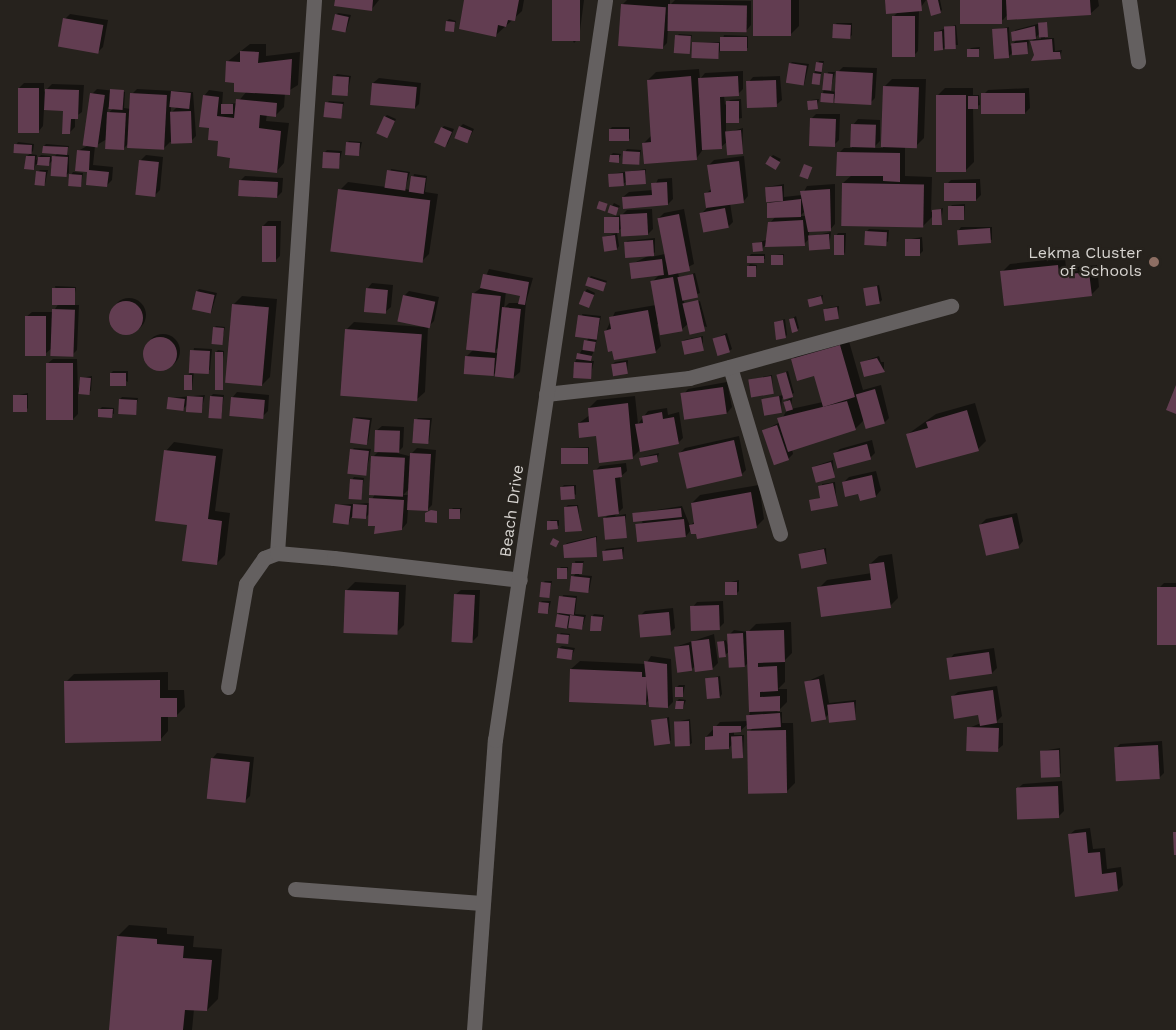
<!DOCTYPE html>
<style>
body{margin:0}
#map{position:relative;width:1176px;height:1030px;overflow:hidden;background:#26221d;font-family:"Work Sans",sans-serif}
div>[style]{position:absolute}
.shadow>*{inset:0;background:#0007}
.round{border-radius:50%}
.building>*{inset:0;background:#623d51;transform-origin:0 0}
.minor>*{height:15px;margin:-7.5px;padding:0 7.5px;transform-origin:7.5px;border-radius:7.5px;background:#646060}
.dots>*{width:16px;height:16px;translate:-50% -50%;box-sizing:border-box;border:3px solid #26221d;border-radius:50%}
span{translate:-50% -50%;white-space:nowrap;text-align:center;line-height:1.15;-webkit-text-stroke:4.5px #26221d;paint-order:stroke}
.poi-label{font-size:16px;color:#d6d3cf}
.right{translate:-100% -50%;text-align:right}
.street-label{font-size:16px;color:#d6d3cf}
</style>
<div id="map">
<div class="shadow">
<div style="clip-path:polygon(337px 0,379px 0,371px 10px)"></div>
<div style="clip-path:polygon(466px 0,524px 0,522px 11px,496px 35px)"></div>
<div style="clip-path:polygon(553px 0,584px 0,579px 38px,574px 43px)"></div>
<div style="clip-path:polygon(627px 0,670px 0,670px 5px,675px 0,751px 1px,751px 25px,746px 31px,668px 29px,667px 43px,662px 48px,623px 4px)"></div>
<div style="clip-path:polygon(755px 0,799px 0,799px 26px,791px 34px)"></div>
<div style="clip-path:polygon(886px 0,926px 0,919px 10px,918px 51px,913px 56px,894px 16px,899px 11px)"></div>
<div style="clip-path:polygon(928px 0,940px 0,942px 10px,940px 12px)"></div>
<div style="clip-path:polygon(961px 0,1098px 0,1099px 6px,1090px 14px,1008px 14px,1003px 20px)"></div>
<div style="clip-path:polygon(338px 13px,351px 15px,346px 31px,336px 15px)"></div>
<div style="clip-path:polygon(70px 14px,108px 20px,103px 47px,98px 52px,65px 19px)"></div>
<div style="clip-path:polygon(449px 19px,456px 21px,452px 31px,447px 21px)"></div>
<div style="clip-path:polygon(evenodd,1045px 22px,1045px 38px,1054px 38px,1055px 51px,1062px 50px,1060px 58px,1035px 55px,1032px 41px,1036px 37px,1029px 36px,1028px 53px,1014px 51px,1009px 56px,994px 30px,1009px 27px,1010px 46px,1018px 39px,1015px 30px,1045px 22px,1040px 33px,1041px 39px,1034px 39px,1040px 33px)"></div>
<div style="clip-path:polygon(837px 23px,852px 23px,852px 35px,850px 37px,834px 25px)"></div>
<div style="clip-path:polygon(956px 25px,958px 45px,947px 45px,943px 49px,935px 32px)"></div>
<div style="clip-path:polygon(679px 34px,692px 35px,688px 53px,677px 36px)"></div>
<div style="clip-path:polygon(724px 35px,748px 36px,748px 48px,720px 50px,718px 57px,694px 43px,722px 42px)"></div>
<div style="clip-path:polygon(250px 44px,266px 44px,266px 56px,300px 52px,298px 85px,285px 93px,284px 107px,276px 115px,267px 114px,266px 121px,289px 123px,284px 163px,276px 172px,232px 154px,211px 126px,204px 96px,209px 90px,223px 92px,222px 105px,237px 103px,247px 91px,236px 81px,227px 62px)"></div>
<div style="clip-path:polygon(980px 47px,978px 55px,969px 50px,971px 48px)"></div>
<div style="clip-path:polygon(819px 61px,824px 61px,819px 83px,814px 74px)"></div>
<div style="clip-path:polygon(792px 62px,809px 64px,804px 85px,790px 64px)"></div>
<div style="clip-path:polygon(843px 67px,877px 68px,875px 98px,870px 103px,836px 97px,832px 102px,823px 93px,828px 72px,835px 72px,830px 91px,837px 92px,838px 72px)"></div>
<div style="clip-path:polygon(699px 69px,700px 79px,705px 73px,743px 71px,743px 89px,738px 94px,724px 95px,725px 105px,730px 100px,741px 99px,742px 118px,726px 121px,726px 133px,743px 128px,742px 152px,728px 141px,721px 147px,704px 148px,696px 159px,644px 143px,652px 135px,648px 80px,656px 72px)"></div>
<div style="clip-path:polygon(337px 74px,351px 76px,347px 96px,335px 76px)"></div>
<div style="clip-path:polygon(780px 76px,782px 100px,776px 105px,748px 83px,753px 77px)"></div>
<div style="clip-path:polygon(379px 78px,421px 83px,419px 104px,414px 109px,373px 83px)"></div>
<div style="clip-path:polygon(892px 79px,926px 79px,924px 138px,916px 146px,905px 146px,905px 176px,932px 177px,931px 212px,943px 208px,941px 223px,934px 215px,923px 226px,843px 183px,852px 175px,839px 153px,844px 148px,852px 148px,853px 125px,858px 119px,880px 120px,880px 141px,873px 148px,883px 148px,884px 87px)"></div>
<div style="clip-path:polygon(24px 83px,44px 83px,44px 92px,52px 84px,84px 85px,82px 112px,75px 117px,75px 127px,69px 133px,64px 110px,44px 109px,43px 126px,38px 132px,19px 88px)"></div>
<div style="clip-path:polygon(945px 88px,973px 88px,973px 95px,979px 95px,980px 105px,973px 107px,974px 162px,966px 170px,937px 96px)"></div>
<div style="clip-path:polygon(1029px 88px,1030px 108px,1025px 113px,983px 95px,988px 90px)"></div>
<div style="clip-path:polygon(evenodd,97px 89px,125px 92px,124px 108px,131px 109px,132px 94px,137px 89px,193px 92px,196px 136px,191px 141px,170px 142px,164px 148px,130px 142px,123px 149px,107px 139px,95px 146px,93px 165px,113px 167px,112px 180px,107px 185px,89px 171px,78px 151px,87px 146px,92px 94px,97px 89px,171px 106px,178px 106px,171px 113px,171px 106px,97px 89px,108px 107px,114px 108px,107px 114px,108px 107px)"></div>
<div style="clip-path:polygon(819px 99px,817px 107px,809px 102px,811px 100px)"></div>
<div style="clip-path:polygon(329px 101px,344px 102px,341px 117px,327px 103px)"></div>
<div style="clip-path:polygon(816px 114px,840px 114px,839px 140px,834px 145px,811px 119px)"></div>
<div style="clip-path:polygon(387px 115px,396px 119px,387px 136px,385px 117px)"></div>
<div style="clip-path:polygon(463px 124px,474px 129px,468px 141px,460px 127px)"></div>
<div style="clip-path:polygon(444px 126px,454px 129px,447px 145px,442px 128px)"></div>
<div style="clip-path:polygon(612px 127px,630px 127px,630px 139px,610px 129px)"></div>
<div style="clip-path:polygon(349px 141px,362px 142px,359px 155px,347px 143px)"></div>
<div style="clip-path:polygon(18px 142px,34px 144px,33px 151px,30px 154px,37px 155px,36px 160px,41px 155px,51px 156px,51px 160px,58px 153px,44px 146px,46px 144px,69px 146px,65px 155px,69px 155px,69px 173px,66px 175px,53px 160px,48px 165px,36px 164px,34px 169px,27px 156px,31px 153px,16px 145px)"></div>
<div style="clip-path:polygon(627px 149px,641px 150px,639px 164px,625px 152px)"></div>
<div style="clip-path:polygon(327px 150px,342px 151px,338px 168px,325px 152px)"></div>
<div style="clip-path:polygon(613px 153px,621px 154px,618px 161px,611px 155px)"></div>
<div style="clip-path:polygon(146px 155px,163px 157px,160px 190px,155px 195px,141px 160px)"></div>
<div style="clip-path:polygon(773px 155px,781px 159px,777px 165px,771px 157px)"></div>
<div style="clip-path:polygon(744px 156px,748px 196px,743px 202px,730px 203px,733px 222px,728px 227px,701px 214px,707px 208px,706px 194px,712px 188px,709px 165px,714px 160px)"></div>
<div style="clip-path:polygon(391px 169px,410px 172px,405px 189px,410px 190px,414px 174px,427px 176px,425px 192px,438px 194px,429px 254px,421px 262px,340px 190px,348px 182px,386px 187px)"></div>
<div style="clip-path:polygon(646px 169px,645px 183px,627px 181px,623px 184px,610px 174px)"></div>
<div style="clip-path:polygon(40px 170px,48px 170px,45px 184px,38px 172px)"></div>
<div style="clip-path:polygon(73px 172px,83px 173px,81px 185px,71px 175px)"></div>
<div style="clip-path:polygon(245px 176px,283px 178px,282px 192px,277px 197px,240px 181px)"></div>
<div style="clip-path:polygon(672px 178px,673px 199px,668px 204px,623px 197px,629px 192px,653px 190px,658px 179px)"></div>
<div style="clip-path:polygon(980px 179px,981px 195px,976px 200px,946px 185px,951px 180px)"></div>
<div style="clip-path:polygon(evenodd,784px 184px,784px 197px,802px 195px,807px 186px,835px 184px,835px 224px,829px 231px,809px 230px,809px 237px,831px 232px,829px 247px,810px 238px,804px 244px,764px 246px,762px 250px,754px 244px,766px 240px,770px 223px,776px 216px,768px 204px,772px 200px,767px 187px,784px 184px,806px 210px,807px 216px,800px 216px,806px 210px)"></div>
<div style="clip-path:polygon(614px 203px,620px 206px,616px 213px,609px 211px)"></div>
<div style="clip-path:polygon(965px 204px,964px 219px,950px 207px,952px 205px)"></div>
<div style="clip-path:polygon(652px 209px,653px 229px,648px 234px,623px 227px,618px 231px,605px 218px,622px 215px,627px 210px)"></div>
<div style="clip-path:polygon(684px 209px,694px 264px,678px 272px,679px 278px,695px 273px,700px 293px,683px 299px,685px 305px,700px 301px,707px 327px,689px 323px,682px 329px,657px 324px,661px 346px,655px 352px,606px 331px,615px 312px,656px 305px,652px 282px,659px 275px,630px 265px,650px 255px,626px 241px,655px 238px,655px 252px,651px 257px,665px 254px,658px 219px,664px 213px)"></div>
<div style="clip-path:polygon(268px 221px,281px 221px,280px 256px,275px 261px,263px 226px)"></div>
<div style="clip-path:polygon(961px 227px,992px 227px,992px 240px,959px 230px)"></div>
<div style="clip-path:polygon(869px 229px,889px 230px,888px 242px,867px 231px)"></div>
<div style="clip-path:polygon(617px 233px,619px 246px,617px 249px,604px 237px)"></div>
<div style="clip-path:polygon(838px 233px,846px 233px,845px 254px,836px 236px)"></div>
<div style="clip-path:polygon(922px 237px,923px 251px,920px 254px,906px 240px)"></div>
<div style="clip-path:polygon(751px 254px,765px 254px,765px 259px,749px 257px)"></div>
<div style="clip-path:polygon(784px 254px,782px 263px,772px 257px,775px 255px)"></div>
<div style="clip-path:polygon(1065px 258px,1066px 268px,1097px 265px,1099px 287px,1091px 295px,1002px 272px,1010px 264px)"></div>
<div style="clip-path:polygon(750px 264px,757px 265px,755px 275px,748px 267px)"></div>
<div style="clip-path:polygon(evenodd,489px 269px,533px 278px,526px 302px,520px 372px,514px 377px,499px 369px,493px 375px,467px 356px,473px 350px,474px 293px,481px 288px,489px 269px,506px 291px,522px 294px,520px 303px,509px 303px,504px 308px,506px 291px,489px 269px,501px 345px,500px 353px,493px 353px,501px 345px)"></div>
<div style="clip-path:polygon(591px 276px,607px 281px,602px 290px,589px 278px)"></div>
<div style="clip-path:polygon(372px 283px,393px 285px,391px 307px,385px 312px,367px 289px)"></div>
<div style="clip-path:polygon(879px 285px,882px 300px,880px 302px,864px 290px)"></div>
<div style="clip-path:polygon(55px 286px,76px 287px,73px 305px,79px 305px,77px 350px,72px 355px,52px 348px,45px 354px,26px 317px,32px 312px,53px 312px,59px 303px)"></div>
<div style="clip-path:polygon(199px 289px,217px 293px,211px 313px,197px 291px)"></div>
<div style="clip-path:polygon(587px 289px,595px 293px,588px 307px,585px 292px)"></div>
<div style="clip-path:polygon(409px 291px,439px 297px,434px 321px,428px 327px,425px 392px,416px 400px,346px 330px,354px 322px,423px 327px,404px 296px)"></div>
<div style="clip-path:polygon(823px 295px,822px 302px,810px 300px,812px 298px)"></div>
<div style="clip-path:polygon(242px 296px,277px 299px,270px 377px,262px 385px,234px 304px)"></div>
<div class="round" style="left:112px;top:298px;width:34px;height:34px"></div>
<div style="clip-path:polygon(839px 306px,838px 318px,825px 310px,827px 308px)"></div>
<div style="clip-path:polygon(582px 314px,601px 316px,595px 349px,589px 361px,594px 361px,590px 378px,575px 362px,589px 337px)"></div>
<div style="clip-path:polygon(796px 316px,799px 328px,797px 330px,790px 320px)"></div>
<div style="clip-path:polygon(785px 319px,787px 335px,785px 337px,775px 322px)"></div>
<div style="clip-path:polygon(216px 326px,225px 327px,221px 343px,214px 328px)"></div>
<div style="clip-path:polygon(727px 333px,732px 349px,729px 351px,714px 339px)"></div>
<div class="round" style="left:146px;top:334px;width:34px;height:34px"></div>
<div style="clip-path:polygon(703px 336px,703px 349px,682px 342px,684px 340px)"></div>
<div style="clip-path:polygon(848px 338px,863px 390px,881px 385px,889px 418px,884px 423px,865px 419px,855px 429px,792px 449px,793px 454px,788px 459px,763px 431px,780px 422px,787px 410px,787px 400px,792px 398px,791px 409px,823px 402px,815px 374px,792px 360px,800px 352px)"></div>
<div style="clip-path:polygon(194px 348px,212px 349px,210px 370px,194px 371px,192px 389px,186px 376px,190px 374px)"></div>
<div style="clip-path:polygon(218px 350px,224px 351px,219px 389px,216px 352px)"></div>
<div style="clip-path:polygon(879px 356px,881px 362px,884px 362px,884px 371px,862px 362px)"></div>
<div style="clip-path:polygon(53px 359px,77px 359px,78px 391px,81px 378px,92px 376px,91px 391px,78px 392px,78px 414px,73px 419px,47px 364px)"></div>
<div style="clip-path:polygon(628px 360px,627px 373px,613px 364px,615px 362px)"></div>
<div style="clip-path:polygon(113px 371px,128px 371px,128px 382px,111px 373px)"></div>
<div style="clip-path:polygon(788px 371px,794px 393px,782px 398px,781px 411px,763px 400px,783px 395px,778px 375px)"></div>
<div style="clip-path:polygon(772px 375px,773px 392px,751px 382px,753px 379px)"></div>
<div style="clip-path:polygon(727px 382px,732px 407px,727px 413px,683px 395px,688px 389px)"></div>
<div style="clip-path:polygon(237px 392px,269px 395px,268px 411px,263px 416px,232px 398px)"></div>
<div style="clip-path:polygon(28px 393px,28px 408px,26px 410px,15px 396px)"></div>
<div style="clip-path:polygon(213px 394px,224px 395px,221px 417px,211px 396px)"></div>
<div style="clip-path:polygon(205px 395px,201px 412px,188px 404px,184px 408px,170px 398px)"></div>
<div style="clip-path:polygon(635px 396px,638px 424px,648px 411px,667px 408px,668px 415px,679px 412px,683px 438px,678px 443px,640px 450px,632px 458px,579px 423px,590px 415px,589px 408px,597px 400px)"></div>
<div style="clip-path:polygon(122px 397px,138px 398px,135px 414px,120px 399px)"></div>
<div style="clip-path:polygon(975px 403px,986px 441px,978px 449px,908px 434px,936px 414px)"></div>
<div style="clip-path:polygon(102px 407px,114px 408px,114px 414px,100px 409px)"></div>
<div style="clip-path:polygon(356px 417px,372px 418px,368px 442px,354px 419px)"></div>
<div style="clip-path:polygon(418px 418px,432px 418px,429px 442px,416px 420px)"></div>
<div style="clip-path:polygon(evenodd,382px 426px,404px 427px,403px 447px,397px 453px,409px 456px,417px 448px,436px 450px,432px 505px,427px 510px,408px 509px,407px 523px,402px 529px,376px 525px,370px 513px,365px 518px,351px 517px,349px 523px,336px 505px,370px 503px,375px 494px,373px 457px,379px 451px,376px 431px,382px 426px,410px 488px,409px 495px,403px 495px,410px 488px)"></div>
<div style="clip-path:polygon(739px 436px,746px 470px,741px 475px,680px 453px,685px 448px)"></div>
<div style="clip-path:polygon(872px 440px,875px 453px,870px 458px,834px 454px,840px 449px)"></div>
<div style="clip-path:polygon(174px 442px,223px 449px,215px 511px,230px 513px,225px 555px,217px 563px,166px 451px)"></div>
<div style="clip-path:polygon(589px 447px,588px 463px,563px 450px,565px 448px)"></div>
<div style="clip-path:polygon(354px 448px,371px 449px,366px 474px,352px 450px)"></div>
<div style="clip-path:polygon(659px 453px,657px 461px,641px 459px,643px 457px)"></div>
<div style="clip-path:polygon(833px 460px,834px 476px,813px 468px,815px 466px)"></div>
<div style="clip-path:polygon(626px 463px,627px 471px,620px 477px,623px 508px,615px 516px,626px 514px,626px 537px,604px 519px,609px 514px,595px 471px,600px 466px)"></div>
<div style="clip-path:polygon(876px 471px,881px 490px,876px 496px,860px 492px,844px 482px,849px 477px)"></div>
<div style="clip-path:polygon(354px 477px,364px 478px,361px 498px,352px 480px)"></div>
<div style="clip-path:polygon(835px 482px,837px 504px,811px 501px,822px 497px,822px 484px)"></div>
<div style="clip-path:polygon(564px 485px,576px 485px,576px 495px,562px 487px)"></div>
<div style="clip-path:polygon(759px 485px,764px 519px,756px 527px,691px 530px,686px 536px,637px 527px,643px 522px,635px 516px,637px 513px,682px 506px,690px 526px,695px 521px,692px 503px,700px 495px)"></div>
<div style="clip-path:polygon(568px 505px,578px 505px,581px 530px,566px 507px)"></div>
<div style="clip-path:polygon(453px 508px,462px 508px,459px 518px,451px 510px)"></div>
<div style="clip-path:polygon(1017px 513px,1023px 541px,1018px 547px,981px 524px,986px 519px)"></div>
<div style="clip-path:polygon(551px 520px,559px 520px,559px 526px,548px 522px)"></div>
<div style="clip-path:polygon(597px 536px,596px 555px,565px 545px,567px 543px)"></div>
<div style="clip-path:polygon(624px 547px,623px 558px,603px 552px,606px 549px)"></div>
<div style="clip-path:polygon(826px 548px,827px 563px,801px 555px,803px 553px)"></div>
<div style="clip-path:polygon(892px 554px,898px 598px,890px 606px,819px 588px,827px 580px,872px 573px,870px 564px,879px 556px)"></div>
<div style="clip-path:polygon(575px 561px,584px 561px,579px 575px,592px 576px,589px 591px,573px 577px,577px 572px)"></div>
<div style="clip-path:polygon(561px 567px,568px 567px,566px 577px,559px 569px)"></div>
<div style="clip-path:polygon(739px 580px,739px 591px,737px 593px,727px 583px)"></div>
<div style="clip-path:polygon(545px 581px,552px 581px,549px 596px,543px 583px)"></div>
<div style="clip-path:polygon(355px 582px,406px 585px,404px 625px,396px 633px,346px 591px)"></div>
<div style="clip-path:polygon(1164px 583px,1176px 583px,1176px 644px,1159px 588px)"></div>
<div style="clip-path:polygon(461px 590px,480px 590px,478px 636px,473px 641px,455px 595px)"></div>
<div style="clip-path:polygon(563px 595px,577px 596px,575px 614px,586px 615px,582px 629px,556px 626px)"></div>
<div style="clip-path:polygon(542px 601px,551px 601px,548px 613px,540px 603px)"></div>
<div style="clip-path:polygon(723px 601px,724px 623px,719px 628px,692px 608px,697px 602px)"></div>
<div style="clip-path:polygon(673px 608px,675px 628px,670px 633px,640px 616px,645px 611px)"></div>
<div style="clip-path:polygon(594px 614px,604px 615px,601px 630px,592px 617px)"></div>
<div style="clip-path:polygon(791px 622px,792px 653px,785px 660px,785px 682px,778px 689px,787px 689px,787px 702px,777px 712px,782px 712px,782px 723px,793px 723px,795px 783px,787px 791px,749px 732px,754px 727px,748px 724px,740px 731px,734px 731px,734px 735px,744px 735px,743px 756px,733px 743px,729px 748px,706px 737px,720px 722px,748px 721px,750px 712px,749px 662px,745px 666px,730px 651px,725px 655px,718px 643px,726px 640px,730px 650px,729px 635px,734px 630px,748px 632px,756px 624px)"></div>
<div style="clip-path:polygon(561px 633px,570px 634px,567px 643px,559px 635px)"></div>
<div style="clip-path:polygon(714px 634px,718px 663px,713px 668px,695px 666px,692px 669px,675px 647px)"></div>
<div style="clip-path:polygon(562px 646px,575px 648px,571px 659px,559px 648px)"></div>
<div style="clip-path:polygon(994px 648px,997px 668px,992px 673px,949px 660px,954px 654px)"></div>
<div style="clip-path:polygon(651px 656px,671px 659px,673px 702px,668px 707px,650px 699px,645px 704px,571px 669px,580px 661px,646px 664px)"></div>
<div style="clip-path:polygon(168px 672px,168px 690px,184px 690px,185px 707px,177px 715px,168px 716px,168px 731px,160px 740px,66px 682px,74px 674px)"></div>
<div style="clip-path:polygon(824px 674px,829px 703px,856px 700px,855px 719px,829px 714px,825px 718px,806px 682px)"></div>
<div style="clip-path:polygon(720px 676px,722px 694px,720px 697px,707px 679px)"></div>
<div style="clip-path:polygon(679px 685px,685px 685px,683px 695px,677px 687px)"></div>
<div style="clip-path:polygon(997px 686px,1002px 716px,995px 723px,1003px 723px,1003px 745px,997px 750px,969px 728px,981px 723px,979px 713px,952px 697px,958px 692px)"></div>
<div style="clip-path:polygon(679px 699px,686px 700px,683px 708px,677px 701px)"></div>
<div style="clip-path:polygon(669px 717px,671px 740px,669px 743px,653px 721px)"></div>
<div style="clip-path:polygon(690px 719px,692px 743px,689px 745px,675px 722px)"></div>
<div style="clip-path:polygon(1162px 741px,1164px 773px,1159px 778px,1115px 749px,1120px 744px)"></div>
<div style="clip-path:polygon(1060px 748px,1061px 773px,1059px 775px,1042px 751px)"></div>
<div style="clip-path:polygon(217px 753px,254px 757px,250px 796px,245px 801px,212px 759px)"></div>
<div style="clip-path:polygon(1062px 781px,1064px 811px,1059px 816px,1017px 789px,1023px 784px)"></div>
<div style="clip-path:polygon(1090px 828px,1093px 849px,1105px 848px,1107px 869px,1121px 867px,1123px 885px,1118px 890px,1076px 895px,1069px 835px,1075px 830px)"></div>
<div style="clip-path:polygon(129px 925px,167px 928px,167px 934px,194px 936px,193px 947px,222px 949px,218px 999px,207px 1010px,194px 1009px,192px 1030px,110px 1030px,118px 936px)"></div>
</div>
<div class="building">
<div style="clip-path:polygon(335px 0,373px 0,372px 11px,334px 6px)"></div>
<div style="clip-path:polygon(464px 0,519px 0,515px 21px,508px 20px,506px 27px,498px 25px,496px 37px,459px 29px)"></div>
<div style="left:552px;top:0;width:28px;height:41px"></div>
<div style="left:753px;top:0;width:38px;height:36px"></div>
<div style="clip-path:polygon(885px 0,921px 0,922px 11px,886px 14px)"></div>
<div style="clip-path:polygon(927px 0,938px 0,941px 13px,931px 16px)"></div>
<div style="left:960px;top:0;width:42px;height:24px"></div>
<div style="clip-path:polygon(1006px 0,1090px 0,1091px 15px,1007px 20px)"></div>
<div style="left:621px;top:4px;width:45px;height:42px;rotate:4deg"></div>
<div style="left:668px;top:4px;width:79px;height:27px;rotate:1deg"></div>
<div style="left:335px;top:14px;width:14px;height:16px;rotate:12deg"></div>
<div style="left:892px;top:16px;width:23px;height:41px"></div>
<div style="left:63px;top:18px;width:41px;height:29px;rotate:10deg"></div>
<div style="left:446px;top:21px;width:9px;height:10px;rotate:6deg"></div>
<div style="left:1047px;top:22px;width:15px;height:9px;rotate:86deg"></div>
<div style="left:833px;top:24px;width:18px;height:14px;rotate:3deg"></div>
<div style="left:955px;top:26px;width:23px;height:11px;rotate:88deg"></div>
<div style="clip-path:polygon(1035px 26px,1036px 39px,1012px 41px,1011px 32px)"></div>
<div style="left:1007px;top:28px;width:30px;height:15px;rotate:86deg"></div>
<div style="clip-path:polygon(942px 31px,943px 50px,934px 51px,934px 32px)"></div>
<div style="left:675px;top:35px;width:16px;height:18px;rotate:4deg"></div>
<div style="left:720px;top:37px;width:27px;height:14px"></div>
<div style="clip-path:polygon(1052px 39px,1053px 52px,1060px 52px,1061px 59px,1031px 61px,1034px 55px,1030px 41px)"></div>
<div style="left:692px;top:42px;width:27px;height:16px;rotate:2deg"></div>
<div style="left:1027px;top:42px;width:12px;height:16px;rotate:85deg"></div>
<div style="left:979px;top:49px;width:8px;height:12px;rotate:90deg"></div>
<div style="clip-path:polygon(240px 51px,259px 52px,258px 63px,292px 59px,290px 95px,234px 92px,234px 83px,225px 82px,226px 61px,240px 62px)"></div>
<div style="left:816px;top:62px;width:7px;height:9px;rotate:8deg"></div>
<div style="left:789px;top:63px;width:18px;height:20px;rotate:9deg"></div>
<div style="left:836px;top:71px;width:37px;height:32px;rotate:3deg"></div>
<div style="left:813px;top:73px;width:8px;height:11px;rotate:7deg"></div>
<div style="left:824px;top:73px;width:9px;height:17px;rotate:6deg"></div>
<div style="left:333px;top:76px;width:16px;height:19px;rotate:4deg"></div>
<div style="clip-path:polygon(691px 76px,697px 160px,644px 164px,642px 143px,651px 142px,647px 80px)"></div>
<div style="clip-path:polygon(738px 76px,739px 96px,720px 97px,722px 149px,702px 150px,698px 78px)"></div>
<div style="left:776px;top:80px;width:27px;height:30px;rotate:88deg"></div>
<div style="left:372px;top:83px;width:45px;height:22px;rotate:5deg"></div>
<div style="left:883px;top:86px;width:36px;height:61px;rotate:2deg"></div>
<div style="left:18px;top:88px;width:21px;height:45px"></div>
<div style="clip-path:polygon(45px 89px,79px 90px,78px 119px,71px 119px,70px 134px,62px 134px,63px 111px,44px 110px)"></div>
<div style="left:110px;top:89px;width:14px;height:20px;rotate:4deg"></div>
<div style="left:171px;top:91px;width:20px;height:16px;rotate:6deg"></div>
<div style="left:90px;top:93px;width:15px;height:53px;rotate:8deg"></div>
<div style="left:130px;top:93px;width:37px;height:55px;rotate:3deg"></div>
<div style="left:821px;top:93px;width:13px;height:9px;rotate:4deg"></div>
<div style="left:1025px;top:93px;width:21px;height:44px;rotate:90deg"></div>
<div style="clip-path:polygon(203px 95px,219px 97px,217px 116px,234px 118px,236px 99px,277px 103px,276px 117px,260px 115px,259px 128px,281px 131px,277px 173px,229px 168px,230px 158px,217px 156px,218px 141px,208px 140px,209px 128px,199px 127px)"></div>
<div style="left:966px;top:95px;width:77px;height:30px;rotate:90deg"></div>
<div style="left:968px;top:96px;width:10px;height:13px"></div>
<div style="left:817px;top:100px;width:9px;height:10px;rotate:84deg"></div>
<div style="left:726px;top:101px;width:13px;height:22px"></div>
<div style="left:325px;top:102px;width:18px;height:15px;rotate:6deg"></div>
<div style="left:221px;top:104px;width:12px;height:10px"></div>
<div style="left:191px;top:111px;width:32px;height:21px;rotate:88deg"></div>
<div style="left:107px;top:112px;width:19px;height:37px;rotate:3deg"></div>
<div style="left:384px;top:116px;width:12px;height:19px;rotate:24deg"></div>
<div style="left:810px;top:118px;width:26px;height:28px;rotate:2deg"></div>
<div style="left:851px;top:124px;width:25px;height:23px;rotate:2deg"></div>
<div style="left:459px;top:126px;width:14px;height:13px;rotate:21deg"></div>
<div style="left:441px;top:127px;width:12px;height:17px;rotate:24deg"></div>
<div style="left:609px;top:129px;width:20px;height:12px"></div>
<div style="left:741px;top:130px;width:24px;height:16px;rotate:85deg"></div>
<div style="left:346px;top:142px;width:14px;height:13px;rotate:4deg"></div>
<div style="left:14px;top:144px;width:18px;height:9px;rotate:3deg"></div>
<div style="clip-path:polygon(43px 146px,68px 147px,67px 155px,42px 153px)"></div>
<div style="clip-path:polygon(77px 150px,90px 151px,89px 170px,109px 172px,107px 187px,86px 185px,87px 172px,75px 171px)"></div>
<div style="left:623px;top:151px;width:17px;height:13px;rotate:3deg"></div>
<div style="left:323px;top:152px;width:17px;height:16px;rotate:3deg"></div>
<div style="clip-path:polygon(837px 152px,900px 153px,900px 182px,883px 181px,883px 176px,836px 176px)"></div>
<div style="clip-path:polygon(610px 155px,619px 155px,619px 163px,609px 162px)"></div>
<div style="clip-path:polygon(26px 156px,35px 156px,34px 170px,24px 169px)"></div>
<div style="left:52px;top:156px;width:16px;height:20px;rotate:4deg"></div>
<div style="left:770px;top:156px;width:12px;height:9px;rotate:31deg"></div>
<div style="clip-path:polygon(38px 157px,50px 157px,49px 166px,37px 165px)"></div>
<div style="left:139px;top:160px;width:20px;height:35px;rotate:6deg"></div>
<div style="clip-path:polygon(739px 161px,744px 203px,706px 208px,704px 193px,711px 192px,707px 165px)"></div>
<div style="left:804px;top:164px;width:9px;height:13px;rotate:21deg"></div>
<div style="left:387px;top:170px;width:21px;height:18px;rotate:8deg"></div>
<div style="left:645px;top:170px;width:14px;height:20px;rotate:86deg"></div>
<div style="left:36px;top:171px;width:10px;height:14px;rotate:6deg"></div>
<div style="left:623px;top:173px;width:13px;height:15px;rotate:86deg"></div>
<div style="left:69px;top:174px;width:13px;height:12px;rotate:4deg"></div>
<div style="left:411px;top:176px;width:15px;height:16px;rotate:8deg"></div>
<div style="left:239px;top:180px;width:39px;height:16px;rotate:3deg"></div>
<div style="clip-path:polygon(667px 182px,668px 205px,623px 209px,622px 197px,652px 195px,651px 183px)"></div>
<div style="left:842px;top:183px;width:82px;height:43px;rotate:1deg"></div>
<div style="left:976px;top:183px;width:18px;height:32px;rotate:90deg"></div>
<div style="left:782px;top:186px;width:15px;height:17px;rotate:86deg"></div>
<div style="left:338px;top:189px;width:93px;height:63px;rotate:7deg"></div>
<div style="clip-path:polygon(830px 189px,831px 231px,808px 232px,800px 191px)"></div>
<div style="clip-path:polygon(801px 199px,801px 217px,767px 218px,767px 203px)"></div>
<div style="left:599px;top:201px;width:9px;height:8px;rotate:18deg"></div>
<div style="left:610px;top:205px;width:9px;height:8px;rotate:18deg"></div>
<div style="left:948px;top:206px;width:16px;height:14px"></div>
<div style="left:725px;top:208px;width:20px;height:26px;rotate:79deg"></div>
<div style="clip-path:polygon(941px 209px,942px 225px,932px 225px,932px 210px)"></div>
<div style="left:647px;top:213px;width:22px;height:27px;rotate:87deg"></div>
<div style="left:679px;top:214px;width:58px;height:22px;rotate:79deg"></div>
<div style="left:604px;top:217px;width:15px;height:16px"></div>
<div style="clip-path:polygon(803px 220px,805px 246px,765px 247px,768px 222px)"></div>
<div style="left:262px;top:226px;width:14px;height:36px"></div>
<div style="left:990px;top:228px;width:15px;height:33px;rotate:86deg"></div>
<div style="left:865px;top:231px;width:22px;height:14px;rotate:3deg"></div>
<div style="left:829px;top:234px;width:15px;height:21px;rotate:86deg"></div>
<div style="left:615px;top:235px;width:15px;height:13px;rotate:82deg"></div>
<div style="left:834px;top:235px;width:10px;height:20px"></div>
<div style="left:905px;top:239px;width:15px;height:17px"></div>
<div style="left:653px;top:240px;width:16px;height:29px;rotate:86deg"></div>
<div style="left:762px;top:242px;width:9px;height:10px;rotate:84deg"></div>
<div style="left:783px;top:255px;width:10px;height:12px;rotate:90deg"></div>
<div style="left:747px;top:256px;width:17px;height:7px"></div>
<div style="left:662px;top:259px;width:16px;height:33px;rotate:83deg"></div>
<div style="clip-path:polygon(1058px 265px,1059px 275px,1089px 272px,1092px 296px,1004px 306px,1000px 271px)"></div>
<div style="left:747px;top:266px;width:9px;height:11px"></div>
<div style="clip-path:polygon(483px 274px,529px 282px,525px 305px,518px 304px,520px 296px,480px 288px)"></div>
<div style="left:693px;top:274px;width:24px;height:16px;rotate:78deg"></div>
<div style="left:588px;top:277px;width:19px;height:9px;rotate:18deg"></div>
<div style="left:673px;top:277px;width:55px;height:23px;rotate:80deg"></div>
<div style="left:877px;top:286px;width:18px;height:14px;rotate:81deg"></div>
<div style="left:52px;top:288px;width:23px;height:17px"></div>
<div style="left:366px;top:288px;width:22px;height:24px;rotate:5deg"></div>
<div style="left:196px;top:291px;width:19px;height:19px;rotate:12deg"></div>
<div style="left:584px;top:291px;width:11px;height:14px;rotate:22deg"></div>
<div style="left:472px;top:293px;width:29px;height:57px;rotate:6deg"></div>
<div style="left:403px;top:295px;width:33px;height:27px;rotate:12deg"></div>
<div style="left:821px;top:296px;width:8px;height:14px;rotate:76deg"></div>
<div style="left:698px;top:300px;width:32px;height:16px;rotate:77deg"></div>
<div class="round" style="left:109px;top:301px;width:34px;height:34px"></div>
<div style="left:232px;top:304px;width:37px;height:79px;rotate:5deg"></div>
<div style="left:502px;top:307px;width:19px;height:70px;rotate:6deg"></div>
<div style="left:837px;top:307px;width:12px;height:14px;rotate:81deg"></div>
<div style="left:52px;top:309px;width:23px;height:47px;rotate:2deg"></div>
<div style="clip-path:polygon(648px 310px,656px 353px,614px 360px,612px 351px,608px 352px,604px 331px,611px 329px,609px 317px)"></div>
<div style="left:578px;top:315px;width:22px;height:22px;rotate:8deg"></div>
<div style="left:25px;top:316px;width:21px;height:40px"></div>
<div style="clip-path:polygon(794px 318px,798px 331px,792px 333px,789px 319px)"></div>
<div style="clip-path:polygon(783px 320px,786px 338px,776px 340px,774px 322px)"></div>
<div style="left:213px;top:327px;width:11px;height:17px;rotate:5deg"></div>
<div style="left:345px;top:329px;width:77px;height:67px;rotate:4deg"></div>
<div style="left:725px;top:335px;width:18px;height:13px;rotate:74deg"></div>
<div style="left:701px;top:337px;width:14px;height:20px;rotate:78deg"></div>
<div class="round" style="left:143px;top:337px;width:34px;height:34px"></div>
<div style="left:584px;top:340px;width:12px;height:10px;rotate:9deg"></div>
<div style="clip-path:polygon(840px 345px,855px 397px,823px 407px,814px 376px,797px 381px,791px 359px)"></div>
<div style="left:190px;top:350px;width:20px;height:23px;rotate:3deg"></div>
<div style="left:215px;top:352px;width:8px;height:38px"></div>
<div style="clip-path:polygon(577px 353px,592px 356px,591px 361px,576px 359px)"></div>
<div style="left:465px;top:356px;width:30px;height:18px;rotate:4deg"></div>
<div style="clip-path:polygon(877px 358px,885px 372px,864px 377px,860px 362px)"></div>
<div style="left:574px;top:362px;width:18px;height:16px;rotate:3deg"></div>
<div style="left:626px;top:362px;width:12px;height:15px;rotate:81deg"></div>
<div style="left:73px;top:363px;width:57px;height:27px;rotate:90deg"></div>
<div style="left:786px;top:372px;width:26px;height:10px;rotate:74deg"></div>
<div style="left:110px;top:373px;width:16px;height:13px"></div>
<div style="left:184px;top:375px;width:8px;height:15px"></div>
<div style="left:771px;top:376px;width:18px;height:23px;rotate:81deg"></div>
<div style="left:80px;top:377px;width:11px;height:17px;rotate:5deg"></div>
<div style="clip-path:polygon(1176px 385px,1176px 414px,1166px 410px)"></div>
<div style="left:723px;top:387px;width:27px;height:43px;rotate:82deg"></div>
<div style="left:875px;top:389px;width:36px;height:20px;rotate:74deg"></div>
<div style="left:13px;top:395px;width:14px;height:17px"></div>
<div style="left:187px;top:396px;width:16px;height:16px;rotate:4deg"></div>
<div style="left:210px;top:396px;width:13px;height:22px;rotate:4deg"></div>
<div style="left:779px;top:396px;width:17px;height:18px;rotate:80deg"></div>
<div style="left:168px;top:397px;width:17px;height:12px;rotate:7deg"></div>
<div style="left:231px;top:397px;width:34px;height:19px;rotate:5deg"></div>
<div style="left:119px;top:399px;width:18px;height:15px;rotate:3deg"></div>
<div style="left:790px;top:400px;width:10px;height:7px;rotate:73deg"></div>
<div style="clip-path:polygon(847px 401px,856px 430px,788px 452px,777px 418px)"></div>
<div style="clip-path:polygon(628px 403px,633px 459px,599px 463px,596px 436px,579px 438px,578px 423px,589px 422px,588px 408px)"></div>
<div style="clip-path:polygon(98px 409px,113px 409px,112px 418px,98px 417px)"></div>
<div style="clip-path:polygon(967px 410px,979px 451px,916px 468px,906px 434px,928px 428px,926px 422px)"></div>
<div style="clip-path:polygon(662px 412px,663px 419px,674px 417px,679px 444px,640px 452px,635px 424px,643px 423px,642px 416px)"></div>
<div style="left:353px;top:418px;width:17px;height:25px;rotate:7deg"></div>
<div style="left:414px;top:419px;width:16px;height:24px;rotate:4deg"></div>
<div style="left:777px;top:425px;width:37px;height:16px;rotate:71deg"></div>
<div style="left:375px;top:430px;width:25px;height:22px;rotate:2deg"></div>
<div style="left:734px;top:440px;width:37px;height:57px;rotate:77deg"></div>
<div style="left:867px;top:444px;width:16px;height:35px;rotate:75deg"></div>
<div style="left:588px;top:448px;width:16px;height:27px;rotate:90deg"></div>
<div style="left:350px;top:449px;width:19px;height:25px;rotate:6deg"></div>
<div style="clip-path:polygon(164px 450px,216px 456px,208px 519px,222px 521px,217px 565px,182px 561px,187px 525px,155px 521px)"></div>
<div style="left:410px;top:453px;width:21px;height:57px;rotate:3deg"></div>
<div style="clip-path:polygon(657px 455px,658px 462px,641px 466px,639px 458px)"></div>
<div style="left:371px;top:456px;width:34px;height:39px;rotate:3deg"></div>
<div style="left:831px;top:462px;width:16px;height:20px;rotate:75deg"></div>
<div style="clip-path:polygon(621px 467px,622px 477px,615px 478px,619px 514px,598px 517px,593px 470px)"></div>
<div style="clip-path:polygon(872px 475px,876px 497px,860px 501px,858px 494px,845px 497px,842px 482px)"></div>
<div style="left:350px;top:479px;width:13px;height:20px;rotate:4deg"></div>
<div style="clip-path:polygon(833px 483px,838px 506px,811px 511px,809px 500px,820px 498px,818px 486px)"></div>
<div style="left:574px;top:486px;width:13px;height:14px;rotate:86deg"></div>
<div style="clip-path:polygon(751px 492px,757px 528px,697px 539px,696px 534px,691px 534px,689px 525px,694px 524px,691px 503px)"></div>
<div style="clip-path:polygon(369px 498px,404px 500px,402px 530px,374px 534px,375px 526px,368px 526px)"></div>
<div style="left:335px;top:504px;width:16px;height:19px;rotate:7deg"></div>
<div style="left:353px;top:504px;width:14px;height:14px;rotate:4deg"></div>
<div style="clip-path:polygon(577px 506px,582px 531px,565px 532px,564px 507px)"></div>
<div style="left:681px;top:508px;width:9px;height:49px;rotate:84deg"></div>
<div style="left:449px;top:509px;width:11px;height:10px"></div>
<div style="clip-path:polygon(431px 510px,437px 511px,437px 523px,425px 522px,425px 513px)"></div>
<div style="left:625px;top:516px;width:22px;height:22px;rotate:85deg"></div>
<div style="left:1012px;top:517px;width:32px;height:34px;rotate:77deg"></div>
<div style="left:684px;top:519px;width:18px;height:49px;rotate:84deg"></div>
<div style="clip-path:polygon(547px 521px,557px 521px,558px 529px,547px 530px)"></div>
<div style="clip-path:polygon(596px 537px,597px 557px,564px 558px,563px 545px)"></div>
<div style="left:553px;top:538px;width:7px;height:7px;rotate:27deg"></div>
<div style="left:622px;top:549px;width:10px;height:20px;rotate:84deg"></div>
<div style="left:824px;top:549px;width:15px;height:26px;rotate:79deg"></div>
<div style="clip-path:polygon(884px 562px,891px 608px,821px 617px,817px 587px,871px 580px,869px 564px)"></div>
<div style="clip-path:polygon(572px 563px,583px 563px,582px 574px,571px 574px)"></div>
<div style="left:557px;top:568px;width:10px;height:11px"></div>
<div style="left:571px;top:576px;width:19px;height:15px;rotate:6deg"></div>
<div style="left:541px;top:582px;width:10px;height:15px;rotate:6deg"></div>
<div style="left:725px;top:582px;width:12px;height:13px"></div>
<div style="left:1176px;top:587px;width:58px;height:19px;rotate:90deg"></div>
<div style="left:345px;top:590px;width:54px;height:43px;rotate:2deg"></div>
<div style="left:454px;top:594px;width:21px;height:48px;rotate:3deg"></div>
<div style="left:559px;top:596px;width:17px;height:17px;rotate:7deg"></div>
<div style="left:539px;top:602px;width:10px;height:11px;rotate:6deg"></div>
<div style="left:719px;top:605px;width:25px;height:29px;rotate:88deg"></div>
<div style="left:669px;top:612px;width:23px;height:31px;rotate:85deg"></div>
<div style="left:557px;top:614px;width:12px;height:13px;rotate:9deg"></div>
<div style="left:570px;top:615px;width:14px;height:13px;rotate:8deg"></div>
<div style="clip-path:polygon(591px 616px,603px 617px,601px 631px,590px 631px)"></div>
<div style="clip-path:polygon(784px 630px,785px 662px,758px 663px,758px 667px,777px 666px,778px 691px,760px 692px,760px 697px,780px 696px,780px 711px,749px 712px,746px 631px)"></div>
<div style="left:743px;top:633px;width:34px;height:16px;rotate:87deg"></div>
<div style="left:557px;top:634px;width:12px;height:9px;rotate:5deg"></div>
<div style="left:709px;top:639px;width:31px;height:18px;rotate:83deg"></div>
<div style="left:724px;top:641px;width:16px;height:7px;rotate:83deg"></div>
<div style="left:689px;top:645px;width:26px;height:15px;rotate:83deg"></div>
<div style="left:558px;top:648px;width:15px;height:10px;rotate:8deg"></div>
<div style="left:989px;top:652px;width:22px;height:43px;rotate:82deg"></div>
<div style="clip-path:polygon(644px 661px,667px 664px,668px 708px,649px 707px)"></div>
<div style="clip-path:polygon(570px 669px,642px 672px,642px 677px,647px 677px,646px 705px,569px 702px)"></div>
<div style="left:718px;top:677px;width:21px;height:13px;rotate:85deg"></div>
<div style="left:819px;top:679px;width:41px;height:15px;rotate:80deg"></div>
<div style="clip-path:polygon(160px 680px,160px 698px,177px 698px,177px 717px,161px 717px,161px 741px,65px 743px,64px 681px)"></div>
<div style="left:675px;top:687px;width:8px;height:10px"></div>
<div style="clip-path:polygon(993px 690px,997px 723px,980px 726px,978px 715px,954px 719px,951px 696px)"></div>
<div style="clip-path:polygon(676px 701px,684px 701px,683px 709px,675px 709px)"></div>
<div style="left:854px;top:702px;width:18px;height:27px;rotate:84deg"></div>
<div style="left:780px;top:713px;width:14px;height:34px;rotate:86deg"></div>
<div style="left:667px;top:718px;width:26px;height:16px;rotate:83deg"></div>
<div style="left:689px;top:721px;width:25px;height:15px;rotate:88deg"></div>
<div style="clip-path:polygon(713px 726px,741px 726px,741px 732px,729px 733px,729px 749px,705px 750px,705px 737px,713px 736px)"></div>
<div style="left:967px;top:727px;width:32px;height:24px;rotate:2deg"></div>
<div style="left:786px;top:730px;width:63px;height:39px;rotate:89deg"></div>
<div style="left:742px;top:736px;width:22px;height:11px;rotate:87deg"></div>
<div style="left:1158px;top:745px;width:34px;height:44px;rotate:87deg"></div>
<div style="left:1059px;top:750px;width:27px;height:19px;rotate:88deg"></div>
<div style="left:211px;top:758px;width:39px;height:41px;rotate:6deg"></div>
<div style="left:1058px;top:786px;width:32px;height:42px;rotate:88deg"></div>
<div style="clip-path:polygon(1086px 832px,1088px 853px,1100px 852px,1102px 874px,1116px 872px,1118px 891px,1075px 897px,1068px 834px)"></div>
<div style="clip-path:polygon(1173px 832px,1176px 832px,1176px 855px,1174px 855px)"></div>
<div style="clip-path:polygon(117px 936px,157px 939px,157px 944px,184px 946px,183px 958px,212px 960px,207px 1011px,185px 1010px,183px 1030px,109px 1030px)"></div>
</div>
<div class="minor">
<div style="left:1129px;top:0;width:62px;rotate:81.6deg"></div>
<div style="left:730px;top:367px;width:174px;rotate:73.3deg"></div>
<div style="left:546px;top:394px;width:144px;rotate:-6.4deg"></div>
<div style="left:689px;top:378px;width:272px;rotate:-15.4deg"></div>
<div style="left:277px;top:553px;width:554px;rotate:-86.17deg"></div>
<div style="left:228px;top:687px;width:105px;rotate:-80.1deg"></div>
<div style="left:246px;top:584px;width:32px;rotate:-55deg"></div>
<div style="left:264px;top:558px;width:14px;rotate:-21deg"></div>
<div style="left:277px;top:553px;width:57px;rotate:5deg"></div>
<div style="left:334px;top:558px;width:187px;rotate:6.7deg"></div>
<div style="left:295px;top:889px;width:187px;rotate:4.3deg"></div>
<div style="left:474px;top:1030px;width:291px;rotate:-85.9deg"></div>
<div style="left:495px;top:740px;width:748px;rotate:-81.54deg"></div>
</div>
<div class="dots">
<div style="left:1154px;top:262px;background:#8d6e63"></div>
</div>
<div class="poi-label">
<span class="right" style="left:1142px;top:262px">Lekma Cluster<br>of Schools</span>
</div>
<div class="street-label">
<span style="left:512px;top:511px;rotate:-82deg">Beach Drive</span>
</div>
</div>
